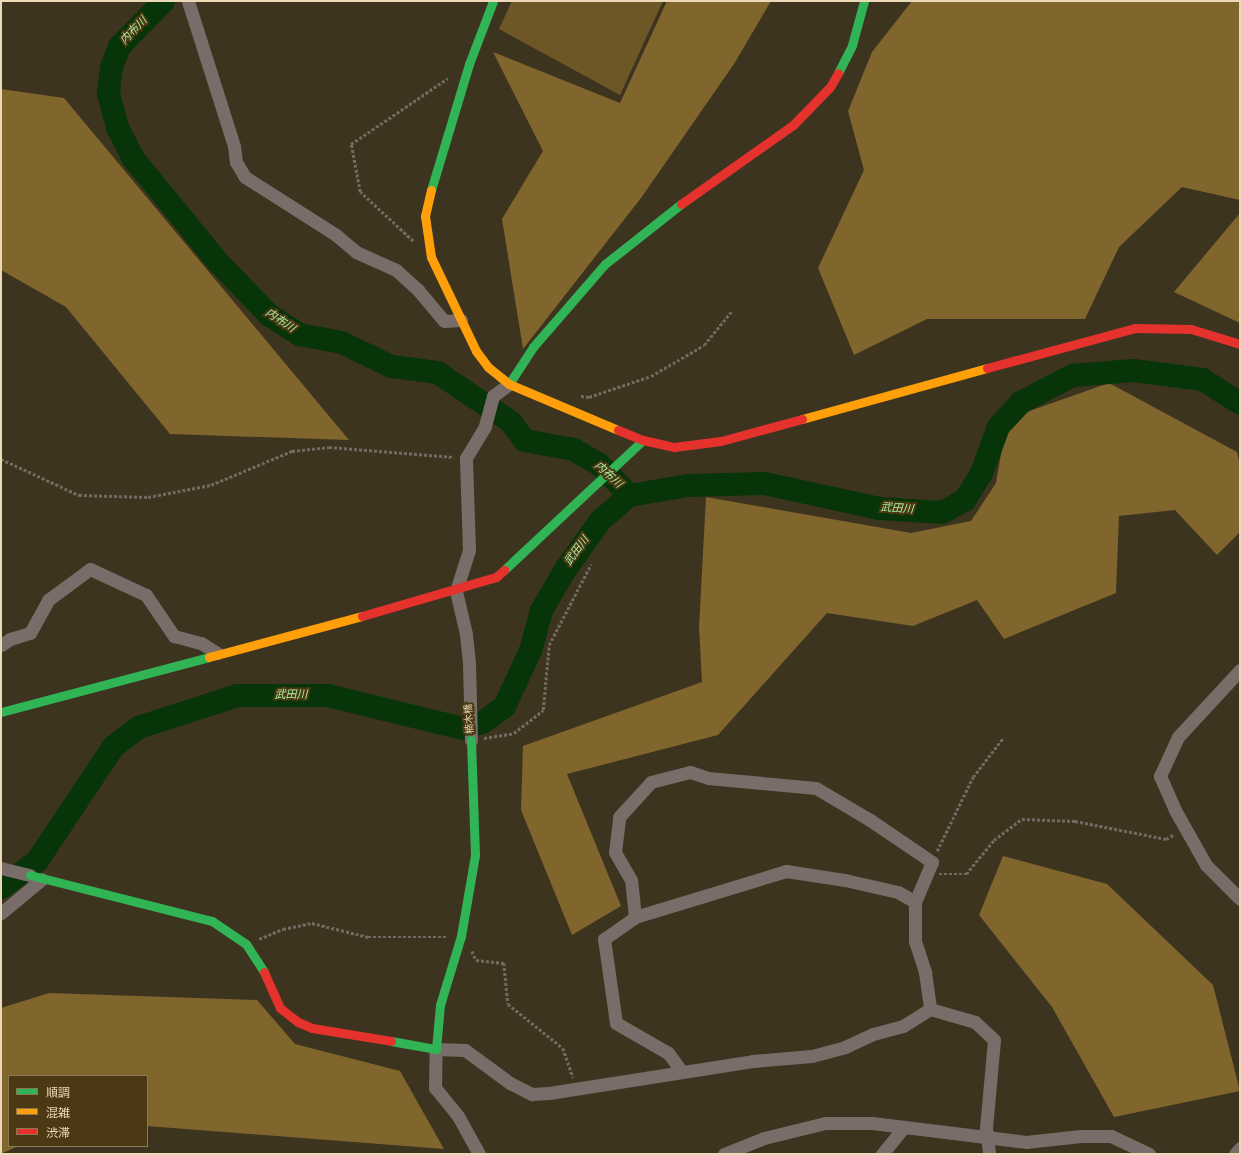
<!DOCTYPE html>
<meta charset="utf-8">
<style>
body{margin:0}
#map{position:relative;width:1241px;height:1155px;overflow:hidden;background:#3d3420;font-family:Raleway,"Noto Sans JP",sans-serif}
div>[style]{position:absolute}
.green>*{inset:0;background:#6d5727}
.forest>*{inset:0;background:#80652c}
.river>*{height:23px;margin:-11.5px;padding:0 11.5px;transform-origin:11.5px;border-radius:11.5px;background:#073408}
.path>*{height:2.5px;margin-top:-1.25px;transform-origin:0;background:repeating-linear-gradient(90deg,#736961 0 3px,transparent 0 5px)}
.street>*{height:13px;margin:-6.5px;padding:0 6.5px;transform-origin:6.5px;border-radius:6.5px;background:#786d69}
.fast>*{height:9px;margin:-4.5px;padding:0 4.5px;transform-origin:4.5px;border-radius:4.5px;background:#30b455}
.slow>*{height:9px;margin:-4.5px;padding:0 4.5px;transform-origin:4.5px;border-radius:4.5px;background:#ff9f0a}
.jam>*{height:9px;margin:-4.5px;padding:0 4.5px;transform-origin:4.5px;border-radius:4.5px;background:#e5322d}
span{translate:-50% -50%;white-space:nowrap;text-align:center;line-height:1.15;-webkit-text-stroke:4px #4a3913;paint-order:stroke}
.street-label{font-size:10px;color:#ebd9b7}
.water-label{font-size:11px;color:#a9efa7;font-style:italic}
.frame{position:absolute;inset:0;border:2px solid #ebd9b7;pointer-events:none}
.legend{position:absolute;left:8px;top:1075px;width:140px;height:72px;box-sizing:border-box;background:#4a3913;border:1px solid #8a7955;margin:0;padding:5px 7px;list-style:none;font-size:12px;color:#ebd9b7}
.legend li{display:flex;align-items:center;gap:8px;height:20px}
.legend b{width:20px;border:1px solid #8a7955}
</style>
<div id="map">
<div class="green">
<div style="clip-path:polygon(512px 1px,663px 1px,620px 95px,499px 29px)"></div>
</div>
<div class="forest">
<div style="clip-path:polygon(667px 1px,771px 1px,734px 64px,641px 198px,523px 349px,502px 219px,543px 151px,493px 52px,620px 103px)"></div>
<div style="clip-path:polygon(912px 1px,1240px 1px,1240px 200px,1182px 187px,1119px 247px,1085px 319px,927px 319px,854px 355px,818px 268px,864px 170px,848px 111px,872px 52px)"></div>
<div style="clip-path:polygon(1px 89px,64px 98px,349px 440px,170px 434px,66px 307px,1px 270px)"></div>
<div style="clip-path:polygon(1240px 213px,1240px 323px,1174px 292px)"></div>
<div style="clip-path:polygon(1109px 383px,1237px 452px,1240px 465px,1240px 532px,1217px 555px,1175px 510px,1119px 516px,1116px 593px,1004px 639px,977px 600px,913px 626px,827px 613px,718px 735px,567px 774px,621px 906px,572px 935px,521px 810px,523px 746px,702px 682px,699px 627px,706px 497px,911px 533px,971px 521px,996px 483px,1007px 419px)"></div>
<div style="clip-path:polygon(1003px 856px,1107px 884px,1213px 985px,1240px 1091px,1114px 1117px,1052px 1007px,979px 915px)"></div>
<div style="clip-path:polygon(49px 993px,257px 1000px,295px 1044px,400px 1071px,444px 1149px,147px 1126px,147px 1076px,9px 1076px,9px 1146px,18px 1146px,1px 1154px,1px 1008px)"></div>
</div>
<div class="river">
<div style="left:163px;top:1px;width:63px;rotate:134.4deg"></div>
<div style="left:119px;top:46px;width:22px;rotate:111deg"></div>
<div style="left:111px;top:67px;width:26px;rotate:97deg"></div>
<div style="left:108px;top:93px;width:35px;rotate:75deg"></div>
<div style="left:117px;top:127px;width:34px;rotate:63deg"></div>
<div style="left:132px;top:157px;width:134px;rotate:50.7deg"></div>
<div style="left:217px;top:261px;width:74px;rotate:46.1deg"></div>
<div style="left:268px;top:314px;width:37px;rotate:33deg"></div>
<div style="left:299px;top:334px;width:43px;rotate:10.8deg"></div>
<div style="left:341px;top:342px;width:55px;rotate:25.6deg"></div>
<div style="left:391px;top:366px;width:46px;rotate:7.4deg"></div>
<div style="left:437px;top:372px;width:89px;rotate:34deg"></div>
<div style="left:511px;top:422px;width:22px;rotate:54deg"></div>
<div style="left:524px;top:440px;width:50px;rotate:10.4deg"></div>
<div style="left:573px;top:449px;width:30px;rotate:30deg"></div>
<div style="left:599px;top:464px;width:43px;rotate:45.9deg"></div>
<div style="left:1px;top:887px;width:45px;rotate:-36.9deg"></div>
<div style="left:37px;top:860px;width:137px;rotate:-56.3deg"></div>
<div style="left:113px;top:746px;width:31px;rotate:-37deg"></div>
<div style="left:138px;top:727px;width:104px;rotate:-17.9deg"></div>
<div style="left:237px;top:695px;width:90px"></div>
<div style="left:327px;top:695px;width:139px;rotate:13.7deg"></div>
<div style="left:462px;top:728px;width:21px;rotate:-17deg"></div>
<div style="left:482px;top:722px;width:27px;rotate:-36deg"></div>
<div style="left:504px;top:706px;width:62px;rotate:-65.1deg"></div>
<div style="left:530px;top:650px;width:41px;rotate:-74.6deg"></div>
<div style="left:541px;top:610px;width:48px;rotate:-59.7deg"></div>
<div style="left:565px;top:569px;width:60px;rotate:-54.5deg"></div>
<div style="left:600px;top:520px;width:38px;rotate:-41deg"></div>
<div style="left:629px;top:495px;width:59px;rotate:-9.8deg"></div>
<div style="left:687px;top:485px;width:77px;rotate:-1.5deg"></div>
<div style="left:764px;top:483px;width:119px;rotate:12.2deg"></div>
<div style="left:880px;top:508px;width:61px;rotate:3.8deg"></div>
<div style="left:941px;top:512px;width:26px;rotate:-28deg"></div>
<div style="left:964px;top:500px;width:32px;rotate:-58deg"></div>
<div style="left:981px;top:473px;width:50px;rotate:-70.1deg"></div>
<div style="left:998px;top:426px;width:33px;rotate:-47deg"></div>
<div style="left:1020px;top:402px;width:59px;rotate:-27.4deg"></div>
<div style="left:1072px;top:375px;width:61px;rotate:-4.7deg"></div>
<div style="left:1133px;top:370px;width:70px;rotate:7.4deg"></div>
<div style="left:1202px;top:379px;width:45px;rotate:32.3deg"></div>
</div>
<div class="path">
<div style="left:413px;top:241px;width:72px;rotate:-137.2deg"></div>
<div style="left:360px;top:192px;width:49px;rotate:-100.6deg"></div>
<div style="left:351px;top:144px;width:117px;rotate:-34.2deg"></div>
<div style="left:581px;top:396px;width:8px;rotate:7deg"></div>
<div style="left:589px;top:397px;width:65px;rotate:-18.7deg"></div>
<div style="left:651px;top:376px;width:61px;rotate:-30.3deg"></div>
<div style="left:704px;top:345px;width:43px;rotate:-50.7deg"></div>
<div style="left:1px;top:459px;width:86px;rotate:24.8deg"></div>
<div style="left:79px;top:495px;width:69px;rotate:1.7deg"></div>
<div style="left:148px;top:497px;width:64px;rotate:-10.8deg"></div>
<div style="left:211px;top:485px;width:88px;rotate:-22.8deg"></div>
<div style="left:292px;top:451px;width:37px;rotate:-6deg"></div>
<div style="left:329px;top:447px;width:125px;rotate:4.6deg"></div>
<div style="left:484px;top:738px;width:30px;rotate:-9deg"></div>
<div style="left:514px;top:733px;width:37px;rotate:-38deg"></div>
<div style="left:543px;top:710px;width:65px;rotate:-84.7deg"></div>
<div style="left:549px;top:645px;width:91px;rotate:-62.6deg"></div>
<div style="left:937px;top:851px;width:82px;rotate:-64.1deg"></div>
<div style="left:973px;top:777px;width:49px;rotate:-52.4deg"></div>
<div style="left:939px;top:874px;width:27px"></div>
<div style="left:966px;top:874px;width:44px;rotate:-50.5deg"></div>
<div style="left:994px;top:840px;width:35px;rotate:-37deg"></div>
<div style="left:1022px;top:819px;width:53px;rotate:2.2deg"></div>
<div style="left:1075px;top:821px;width:93px;rotate:11.2deg"></div>
<div style="left:1166px;top:839px;width:10px;rotate:-29deg"></div>
<div style="left:259px;top:939px;width:26px;rotate:-23deg"></div>
<div style="left:283px;top:929px;width:30px;rotate:-12deg"></div>
<div style="left:312px;top:923px;width:58px;rotate:14deg"></div>
<div style="left:368px;top:937px;width:78px"></div>
<div style="left:472px;top:951px;width:10px;rotate:66deg"></div>
<div style="left:476px;top:960px;width:28px;rotate:6deg"></div>
<div style="left:504px;top:963px;width:41px;rotate:84.4deg"></div>
<div style="left:508px;top:1004px;width:70px;rotate:38.7deg"></div>
<div style="left:563px;top:1048px;width:31px;rotate:71deg"></div>
</div>
<div class="street">
<div style="left:188px;top:1px;width:152px;rotate:72.4deg"></div>
<div style="left:234px;top:146px;width:16px;rotate:83deg"></div>
<div style="left:236px;top:162px;width:17px;rotate:59deg"></div>
<div style="left:245px;top:177px;width:108px;rotate:32.5deg"></div>
<div style="left:336px;top:235px;width:26px;rotate:40deg"></div>
<div style="left:356px;top:252px;width:44px;rotate:24.2deg"></div>
<div style="left:396px;top:270px;width:30px;rotate:42deg"></div>
<div style="left:418px;top:290px;width:40px;rotate:50deg"></div>
<div style="left:444px;top:321px;width:17px;rotate:-3deg"></div>
<div style="left:1px;top:645px;width:11px;rotate:-34deg"></div>
<div style="left:10px;top:639px;width:21px;rotate:-17deg"></div>
<div style="left:30px;top:633px;width:38px;rotate:-61deg"></div>
<div style="left:48px;top:600px;width:52px;rotate:-36.4deg"></div>
<div style="left:90px;top:569px;width:62px;rotate:24.9deg"></div>
<div style="left:146px;top:595px;width:50px;rotate:55.7deg"></div>
<div style="left:174px;top:636px;width:28px;rotate:15deg"></div>
<div style="left:201px;top:643px;width:19px;rotate:32deg"></div>
<div style="left:1240px;top:670px;width:91px;rotate:132.8deg"></div>
<div style="left:1178px;top:737px;width:43px;rotate:114.8deg"></div>
<div style="left:1160px;top:776px;width:37px;rotate:66deg"></div>
<div style="left:1175px;top:810px;width:63px;rotate:60.6deg"></div>
<div style="left:1206px;top:865px;width:48px;rotate:45deg"></div>
<div style="left:471px;top:740px;width:77px;rotate:-91.5deg"></div>
<div style="left:469px;top:663px;width:29px;rotate:-96deg"></div>
<div style="left:466px;top:634px;width:44px;rotate:-103.1deg"></div>
<div style="left:456px;top:591px;width:43px;rotate:-72.4deg"></div>
<div style="left:469px;top:550px;width:92px;rotate:-91.9deg"></div>
<div style="left:466px;top:458px;width:37px;rotate:-59deg"></div>
<div style="left:485px;top:426px;width:31px;rotate:-75deg"></div>
<div style="left:493px;top:396px;width:20px;rotate:-37deg"></div>
<div style="left:1px;top:868px;width:30px;rotate:14deg"></div>
<div style="left:1px;top:913px;width:53px;rotate:-39.7deg"></div>
<div style="left:635px;top:917px;width:158px;rotate:-16.9deg"></div>
<div style="left:786px;top:871px;width:60px;rotate:8.7deg"></div>
<div style="left:845px;top:880px;width:54px;rotate:12.8deg"></div>
<div style="left:898px;top:892px;width:20px;rotate:30deg"></div>
<div style="left:682px;top:1072px;width:24px;rotate:-126deg"></div>
<div style="left:668px;top:1053px;width:60px;rotate:-150deg"></div>
<div style="left:616px;top:1023px;width:85px;rotate:-98.1deg"></div>
<div style="left:604px;top:939px;width:38px;rotate:-35deg"></div>
<div style="left:635px;top:917px;width:37px;rotate:-96deg"></div>
<div style="left:631px;top:880px;width:32px;rotate:-120deg"></div>
<div style="left:615px;top:852px;width:35px;rotate:-83deg"></div>
<div style="left:619px;top:817px;width:47px;rotate:-47.6deg"></div>
<div style="left:651px;top:782px;width:40px;rotate:-14.4deg"></div>
<div style="left:690px;top:772px;width:19px;rotate:18deg"></div>
<div style="left:708px;top:778px;width:108px;rotate:5.3deg"></div>
<div style="left:816px;top:788px;width:63px;rotate:30.7deg"></div>
<div style="left:870px;top:820px;width:75px;rotate:34.1deg"></div>
<div style="left:932px;top:862px;width:43px;rotate:113deg"></div>
<div style="left:915px;top:902px;width:39px;rotate:90deg"></div>
<div style="left:915px;top:941px;width:33px;rotate:72deg"></div>
<div style="left:925px;top:972px;width:37px;rotate:82deg"></div>
<div style="left:479px;top:1154px;width:43px;rotate:-118.9deg"></div>
<div style="left:458px;top:1116px;width:36px;rotate:-129deg"></div>
<div style="left:435px;top:1088px;width:39px;rotate:-89deg"></div>
<div style="left:436px;top:1049px;width:29px;rotate:2deg"></div>
<div style="left:465px;top:1050px;width:56px;rotate:36.3deg"></div>
<div style="left:510px;top:1083px;width:25px;rotate:27deg"></div>
<div style="left:532px;top:1094px;width:17px;rotate:-3deg"></div>
<div style="left:549px;top:1093px;width:206px;rotate:-8.9deg"></div>
<div style="left:753px;top:1061px;width:59px;rotate:-4.8deg"></div>
<div style="left:812px;top:1056px;width:34px;rotate:-15deg"></div>
<div style="left:845px;top:1047px;width:31px;rotate:-25deg"></div>
<div style="left:873px;top:1034px;width:31px;rotate:-15deg"></div>
<div style="left:903px;top:1026px;width:32px;rotate:-32deg"></div>
<div style="left:930px;top:1009px;width:47px;rotate:16.1deg"></div>
<div style="left:975px;top:1022px;width:26px;rotate:43deg"></div>
<div style="left:994px;top:1040px;width:88px;rotate:95.2deg"></div>
<div style="left:986px;top:1128px;width:26px;rotate:83deg"></div>
<div style="left:724px;top:1154px;width:43px;rotate:-21.8deg"></div>
<div style="left:764px;top:1138px;width:63px;rotate:-13.8deg"></div>
<div style="left:825px;top:1123px;width:47px"></div>
<div style="left:872px;top:1123px;width:155px;rotate:7deg"></div>
<div style="left:1026px;top:1142px;width:55px;rotate:-6.2deg"></div>
<div style="left:1081px;top:1136px;width:30px"></div>
<div style="left:1111px;top:1136px;width:42px;rotate:25.3deg"></div>
<div style="left:882px;top:1154px;width:35px;rotate:-51deg"></div>
<div style="left:1235px;top:1154px;width:8px;rotate:-50deg"></div>
</div>
<div class="fast">
<div style="left:838px;top:73px;width:31px;rotate:-63deg"></div>
<div style="left:852px;top:45px;width:46px;rotate:-74.7deg"></div>
<div style="left:431px;top:190px;width:132px;rotate:-73.2deg"></div>
<div style="left:469px;top:64px;width:67px;rotate:-69.1deg"></div>
<div style="left:509px;top:384px;width:44px;rotate:-57deg"></div>
<div style="left:533px;top:347px;width:110px;rotate:-49.1deg"></div>
<div style="left:605px;top:264px;width:97px;rotate:-38.3deg"></div>
<div style="left:504px;top:570px;width:190px;rotate:-43.1deg"></div>
<div style="left:1px;top:712px;width:215px;rotate:-14.8deg"></div>
<div style="left:30px;top:875px;width:188px;rotate:14.2deg"></div>
<div style="left:212px;top:921px;width:41px;rotate:34.1deg"></div>
<div style="left:246px;top:944px;width:33px;rotate:57deg"></div>
<div style="left:391px;top:1041px;width:46px;rotate:10.1deg"></div>
<div style="left:436px;top:1049px;width:44px;rotate:-84.8deg"></div>
<div style="left:440px;top:1005px;width:72px;rotate:-73.1deg"></div>
<div style="left:461px;top:936px;width:82px;rotate:-80.2deg"></div>
<div style="left:475px;top:855px;width:115px;rotate:-92deg"></div>
</div>
<div class="slow">
<div style="left:431px;top:190px;width:27px;rotate:103deg"></div>
<div style="left:425px;top:216px;width:41px;rotate:81.7deg"></div>
<div style="left:431px;top:257px;width:104px;rotate:64.4deg"></div>
<div style="left:476px;top:351px;width:20px;rotate:53deg"></div>
<div style="left:488px;top:367px;width:27px;rotate:39deg"></div>
<div style="left:509px;top:384px;width:118px;rotate:22.9deg"></div>
<div style="left:802px;top:419px;width:192px;rotate:-15.4deg"></div>
<div style="left:209px;top:657px;width:158px;rotate:-15deg"></div>
</div>
<div class="jam">
<div style="left:681px;top:204px;width:137px;rotate:-35.2deg"></div>
<div style="left:793px;top:125px;width:53px;rotate:-45.8deg"></div>
<div style="left:830px;top:87px;width:16px;rotate:-60deg"></div>
<div style="left:987px;top:368px;width:153px;rotate:-15.1deg"></div>
<div style="left:1135px;top:328px;width:56px;rotate:1deg"></div>
<div style="left:1191px;top:329px;width:51px;rotate:17deg"></div>
<div style="left:618px;top:430px;width:27px;rotate:22deg"></div>
<div style="left:643px;top:440px;width:32px;rotate:13deg"></div>
<div style="left:674px;top:447px;width:47px;rotate:-7.3deg"></div>
<div style="left:721px;top:441px;width:84px;rotate:-15.2deg"></div>
<div style="left:362px;top:616px;width:140px;rotate:-16.2deg"></div>
<div style="left:496px;top:577px;width:11px;rotate:-41deg"></div>
<div style="left:264px;top:972px;width:39px;rotate:66deg"></div>
<div style="left:280px;top:1008px;width:23px;rotate:38deg"></div>
<div style="left:298px;top:1022px;width:15px;rotate:23deg"></div>
<div style="left:312px;top:1028px;width:80px;rotate:9.3deg"></div>
</div>
<div class="street-label">
<span style="left:469px;top:719px;rotate:-94deg">楠木橋</span>
</div>
<div class="water-label">
<span style="left:134px;top:31px;rotate:-46deg">内布川</span>
<span style="left:280px;top:321px;rotate:34deg">内布川</span>
<span style="left:608px;top:475px;rotate:42deg">内布川</span>
<span style="left:897px;top:509px;rotate:4deg">武田川</span>
<span style="left:577px;top:551px;rotate:-54deg">武田川</span>
<span style="left:291px;top:695px">武田川</span>
</div>
<div class="frame"></div>
<ul class="legend">
<li><b style="height:5px;background:#30b455"></b>順調</li>
<li><b style="height:5px;background:#ff9f0a"></b>混雑</li>
<li><b style="height:5px;background:#e5322d"></b>渋滞</li>
</ul>
</div>
